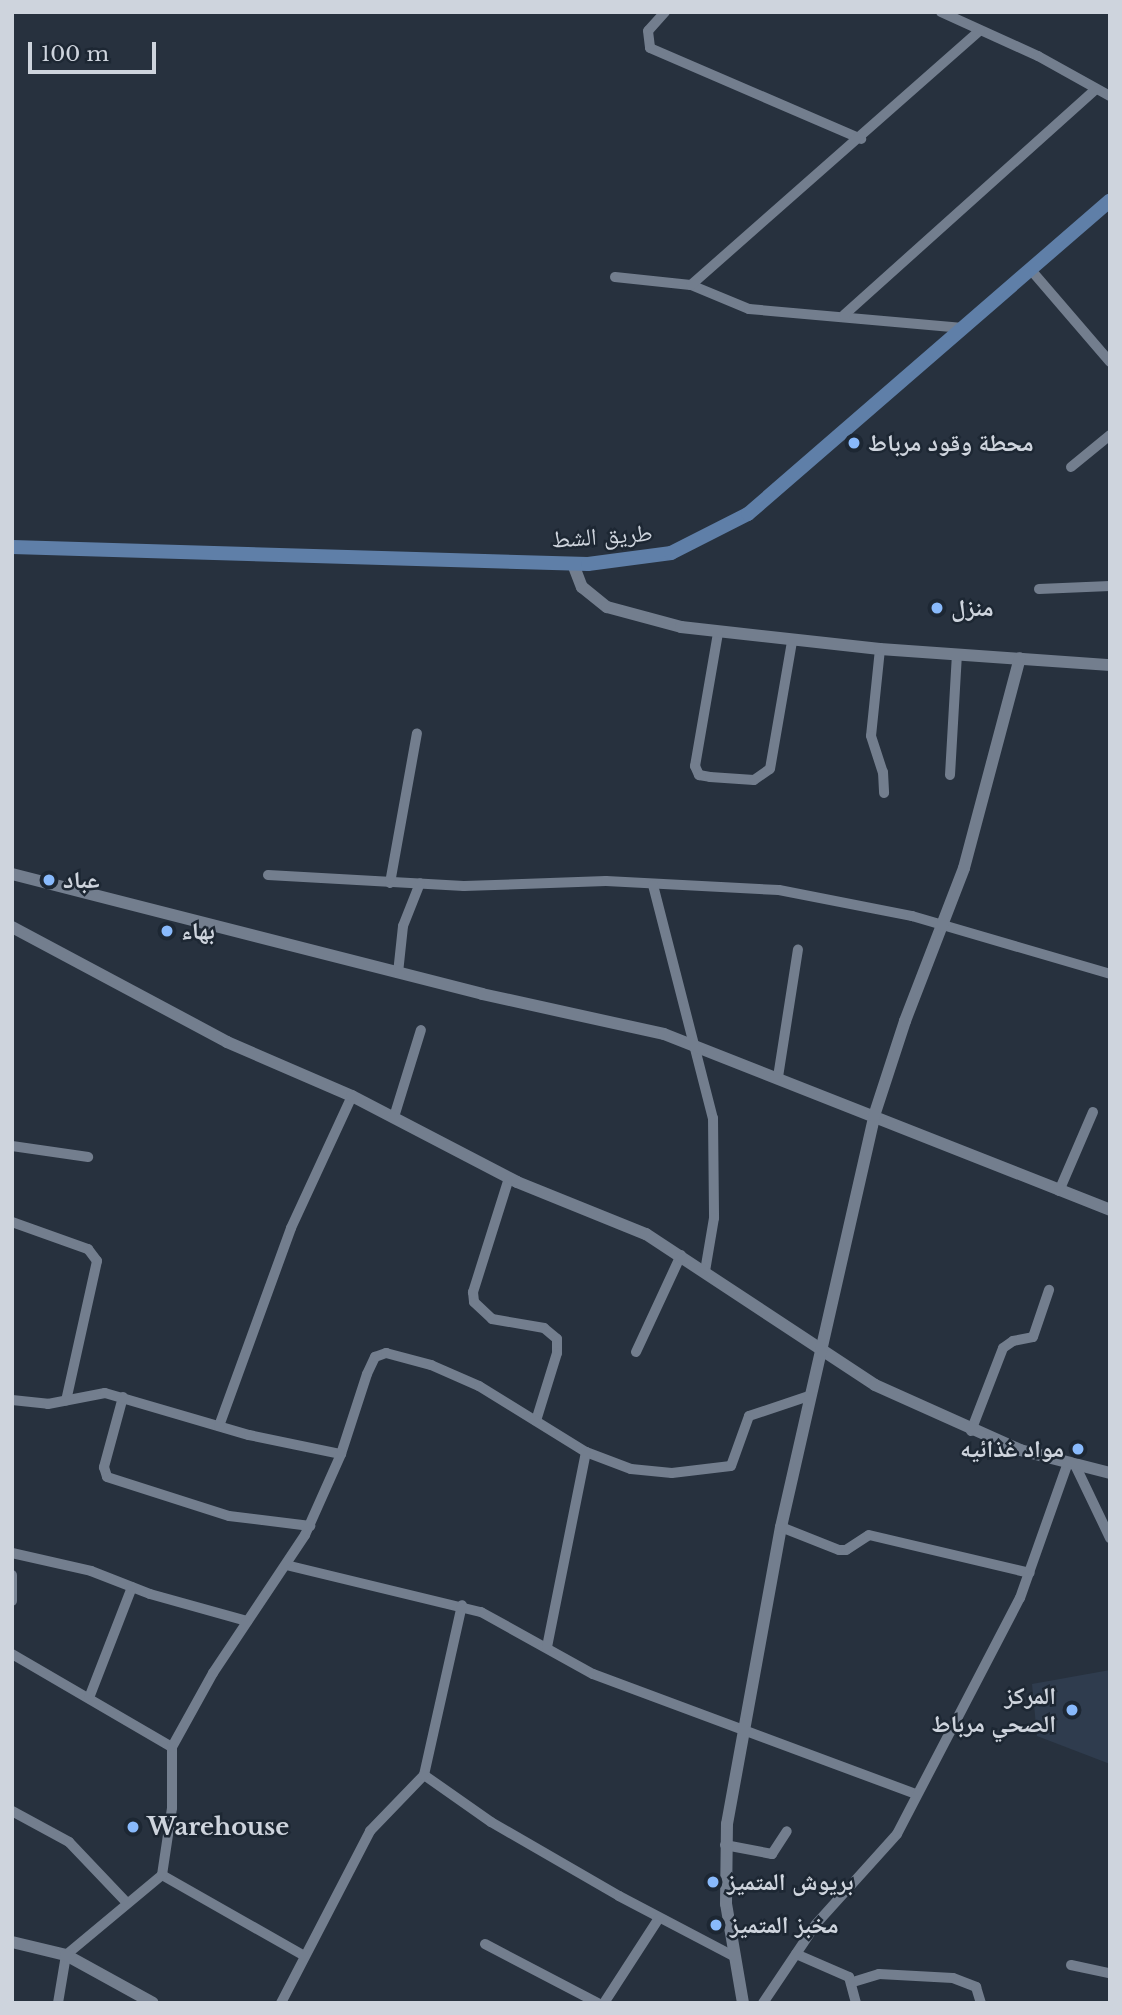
<!DOCTYPE html>
<meta charset="utf-8">
<style>
body{margin:0}
#map{position:relative;width:1122px;height:2015px;overflow:hidden;background:#27313e;font-family:"Libre Baskerville","Noto Naskh Arabic",serif}
div>[style]{position:absolute}
.built>*{inset:0;background:#2f3c4e}
.minor>*{height:10px;margin:-5px;padding:0 5px;transform-origin:5px;border-radius:5px;background:#737e8e}
.tertiary>*{height:12px;margin:-6px;padding:0 6px;transform-origin:6px;border-radius:6px;background:#737e8e}
.secondary>*{height:14px;margin:-7px;padding:0 7px;transform-origin:7px;border-radius:7px;background:#5f7fa8}
.dots>*{width:19px;height:19px;translate:-50% -50%;box-sizing:border-box;border:4px solid #1d2733;border-radius:50%}
span{translate:-50% -50%;white-space:nowrap;text-align:center;line-height:1.15;-webkit-text-stroke:5px #1d2733;paint-order:stroke}
.poi-label{font-size:24px;color:#ced4dd;font-weight:700}
.left{translate:0 -50%;text-align:left}
.right{translate:-100% -50%;text-align:right}
.street-label{font-size:24px;color:#ced4dd}
.frame{position:absolute;inset:0;border:14px solid #ced4dd;pointer-events:none}
.scale{position:absolute;left:28px;top:42px;width:128px;height:32px;box-sizing:border-box;border:4px solid #ced4dd;border-top:0;padding-left:9px;font-size:21px;line-height:24px;white-space:nowrap;color:#ced4dd;-webkit-text-stroke:5px #1d2733;paint-order:stroke}
</style>
<div id="map">
<div class="built">
<div style="clip-path:polygon(1110px 1670px,1110px 1764px,1037px 1736px,1032px 1684px)"></div>
</div>
<div class="minor">
<div style="left:665px;top:12px;width:25px;rotate:132deg"></div>
<div style="left:648px;top:31px;width:17px;rotate:83deg"></div>
<div style="left:650px;top:48px;width:230px;rotate:23.3deg"></div>
<div style="left:941px;top:12px;width:107px;rotate:24.4deg"></div>
<div style="left:1038px;top:56px;width:82px;rotate:29.1deg"></div>
<div style="left:1031px;top:270px;width:121px;rotate:49.3deg"></div>
<div style="left:615px;top:277px;width:76px;rotate:6deg"></div>
<div style="left:691px;top:285px;width:63px;rotate:22.5deg"></div>
<div style="left:749px;top:309px;width:212px;rotate:5.1deg"></div>
<div style="left:691px;top:285px;width:385px;rotate:-41.4deg"></div>
<div style="left:844px;top:315px;width:337px;rotate:-41.9deg"></div>
<div style="left:1071px;top:467px;width:50px;rotate:-39.4deg"></div>
<div style="left:1039px;top:589px;width:71px;rotate:-2.4deg"></div>
<div style="left:718px;top:633px;width:135px;rotate:99.8deg"></div>
<div style="left:695px;top:766px;width:10px;rotate:66deg"></div>
<div style="left:699px;top:775px;width:11px;rotate:10deg"></div>
<div style="left:710px;top:777px;width:44px;rotate:3.9deg"></div>
<div style="left:754px;top:780px;width:19px;rotate:-35deg"></div>
<div style="left:770px;top:769px;width:130px;rotate:-80.2deg"></div>
<div style="left:880px;top:649px;width:87px;rotate:95.9deg"></div>
<div style="left:871px;top:736px;width:38px;rotate:72deg"></div>
<div style="left:883px;top:772px;width:21px;rotate:87deg"></div>
<div style="left:950px;top:775px;width:120px;rotate:-86.7deg"></div>
<div style="left:268px;top:875px;width:196px;rotate:3.2deg"></div>
<div style="left:464px;top:886px;width:142px;rotate:-2deg"></div>
<div style="left:606px;top:881px;width:173px;rotate:3deg"></div>
<div style="left:779px;top:890px;width:136px;rotate:11.1deg"></div>
<div style="left:912px;top:916px;width:206px;rotate:16.3deg"></div>
<div style="left:390px;top:883px;width:152px;rotate:-79.8deg"></div>
<div style="left:653px;top:885px;width:241px;rotate:75.6deg"></div>
<div style="left:713px;top:1118px;width:100px;rotate:89.4deg"></div>
<div style="left:714px;top:1218px;width:54px;rotate:99.6deg"></div>
<div style="left:398px;top:973px;width:47px;rotate:-83.9deg"></div>
<div style="left:403px;top:926px;width:46px;rotate:-68.4deg"></div>
<div style="left:778px;top:1077px;width:129px;rotate:-81.1deg"></div>
<div style="left:394px;top:1117px;width:91px;rotate:-72.8deg"></div>
<div style="left:12px;top:1146px;width:77px;rotate:8.2deg"></div>
<div style="left:509px;top:1178px;width:120px;rotate:107.5deg"></div>
<div style="left:473px;top:1292px;width:10px;rotate:84deg"></div>
<div style="left:474px;top:1302px;width:25px;rotate:43deg"></div>
<div style="left:492px;top:1319px;width:53px;rotate:9.8deg"></div>
<div style="left:544px;top:1328px;width:17px;rotate:40deg"></div>
<div style="left:557px;top:1339px;width:14px;rotate:90deg"></div>
<div style="left:557px;top:1353px;width:71px;rotate:107.2deg"></div>
<div style="left:1059px;top:1191px;width:86px;rotate:-66.7deg"></div>
<div style="left:12px;top:1222px;width:81px;rotate:19.6deg"></div>
<div style="left:88px;top:1249px;width:15px;rotate:53deg"></div>
<div style="left:97px;top:1261px;width:143px;rotate:102.5deg"></div>
<div style="left:636px;top:1352px;width:107px;rotate:-65.1deg"></div>
<div style="left:123px;top:1397px;width:73px;rotate:105.2deg"></div>
<div style="left:104px;top:1467px;width:10px;rotate:73deg"></div>
<div style="left:107px;top:1477px;width:128px;rotate:17.7deg"></div>
<div style="left:229px;top:1516px;width:82px;rotate:7deg"></div>
<div style="left:12px;top:1400px;width:36px;rotate:6deg"></div>
<div style="left:48px;top:1404px;width:58px;rotate:-10.9deg"></div>
<div style="left:105px;top:1393px;width:150px;rotate:16.3deg"></div>
<div style="left:249px;top:1435px;width:94px;rotate:11.7deg"></div>
<div style="left:341px;top:1454px;width:84px;rotate:-72deg"></div>
<div style="left:367px;top:1374px;width:19px;rotate:-65deg"></div>
<div style="left:375px;top:1357px;width:12px;rotate:-20deg"></div>
<div style="left:386px;top:1353px;width:47px;rotate:14.9deg"></div>
<div style="left:431px;top:1365px;width:52px;rotate:23.6deg"></div>
<div style="left:479px;top:1386px;width:126px;rotate:31.7deg"></div>
<div style="left:586px;top:1452px;width:48px;rotate:20.7deg"></div>
<div style="left:631px;top:1469px;width:41px;rotate:5.6deg"></div>
<div style="left:672px;top:1473px;width:59px;rotate:-6.8deg"></div>
<div style="left:731px;top:1466px;width:53px;rotate:-70.2deg"></div>
<div style="left:749px;top:1416px;width:63px;rotate:-18.4deg"></div>
<div style="left:219px;top:1426px;width:211px;rotate:-70deg"></div>
<div style="left:291px;top:1228px;width:145px;rotate:-65.2deg"></div>
<div style="left:971px;top:1431px;width:89px;rotate:-68.9deg"></div>
<div style="left:1003px;top:1348px;width:12px;rotate:-35deg"></div>
<div style="left:1013px;top:1341px;width:20px;rotate:-11deg"></div>
<div style="left:1033px;top:1337px;width:50px;rotate:-71.2deg"></div>
<div style="left:1076px;top:1467px;width:79px;rotate:64.4deg"></div>
<div style="left:781px;top:1527px;width:62px;rotate:21.6deg"></div>
<div style="left:839px;top:1550px;width:7px"></div>
<div style="left:846px;top:1550px;width:27px;rotate:-33deg"></div>
<div style="left:869px;top:1535px;width:165px;rotate:13.3deg"></div>
<div style="left:12px;top:1553px;width:81px;rotate:12.8deg"></div>
<div style="left:91px;top:1571px;width:63px;rotate:21.3deg"></div>
<div style="left:150px;top:1594px;width:101px;rotate:15.6deg"></div>
<div style="left:286px;top:1565px;width:201px;rotate:13.6deg"></div>
<div style="left:481px;top:1612px;width:128px;rotate:29deg"></div>
<div style="left:593px;top:1674px;width:344px;rotate:20.4deg"></div>
<div style="left:12px;top:1575px;width:26px;rotate:90deg"></div>
<div style="left:547px;top:1647px;width:199px;rotate:-78.7deg"></div>
<div style="left:12px;top:1654px;width:185px;rotate:30.2deg"></div>
<div style="left:89px;top:1698px;width:119px;rotate:-68.8deg"></div>
<div style="left:424px;top:1775px;width:82px;rotate:35deg"></div>
<div style="left:491px;top:1822px;width:148px;rotate:30deg"></div>
<div style="left:619px;top:1896px;width:131px;rotate:27.7deg"></div>
<div style="left:12px;top:1811px;width:65px;rotate:28.5deg"></div>
<div style="left:69px;top:1842px;width:84px;rotate:46.4deg"></div>
<div style="left:725px;top:1845px;width:48px;rotate:10.8deg"></div>
<div style="left:772px;top:1854px;width:27px;rotate:-57deg"></div>
<div style="left:162px;top:1875px;width:162px;rotate:29.6deg"></div>
<div style="left:485px;top:1944px;width:127px;rotate:27.6deg"></div>
<div style="left:796px;top:1954px;width:58px;rotate:23.5deg"></div>
<div style="left:849px;top:1977px;width:27px;rotate:75deg"></div>
<div style="left:1071px;top:1965px;width:40px;rotate:12deg"></div>
<div style="left:853px;top:1982px;width:27px;rotate:-17deg"></div>
<div style="left:879px;top:1974px;width:74px;rotate:3.1deg"></div>
<div style="left:953px;top:1978px;width:25px;rotate:21deg"></div>
<div style="left:976px;top:1987px;width:17px;rotate:73deg"></div>
<div style="left:58px;top:2003px;width:49px;rotate:-80.5deg"></div>
<div style="left:66px;top:1955px;width:125px;rotate:-39.8deg"></div>
<div style="left:162px;top:1875px;width:68px;rotate:-81.5deg"></div>
<div style="left:172px;top:1808px;width:61px;rotate:-90deg"></div>
<div style="left:172px;top:1747px;width:85px;rotate:-61deg"></div>
<div style="left:213px;top:1673px;width:166px;rotate:-56.3deg"></div>
<div style="left:305px;top:1535px;width:89px;rotate:-66deg"></div>
<div style="left:281px;top:2003px;width:194px;rotate:-62.6deg"></div>
<div style="left:370px;top:1831px;width:78px;rotate:-46deg"></div>
<div style="left:424px;top:1775px;width:174px;rotate:-77.4deg"></div>
<div style="left:604px;top:2003px;width:101px;rotate:-57.1deg"></div>
<div style="left:763px;top:2003px;width:95px;rotate:-56.1deg"></div>
<div style="left:816px;top:1924px;width:121px;rotate:-48deg"></div>
<div style="left:897px;top:1834px;width:266px;rotate:-62.5deg"></div>
<div style="left:1020px;top:1598px;width:141px;rotate:-70.5deg"></div>
</div>
<div class="tertiary">
<div style="left:573px;top:564px;width:25px;rotate:69deg"></div>
<div style="left:582px;top:587px;width:32px;rotate:39deg"></div>
<div style="left:607px;top:607px;width:77px;rotate:15.1deg"></div>
<div style="left:681px;top:627px;width:200px;rotate:6.3deg"></div>
<div style="left:880px;top:649px;width:231px;rotate:4deg"></div>
<div style="left:12px;top:874px;width:485px;rotate:14.3deg"></div>
<div style="left:482px;top:994px;width:186px;rotate:12.4deg"></div>
<div style="left:664px;top:1034px;width:479px;rotate:21.5deg"></div>
<div style="left:12px;top:927px;width:244px;rotate:28.1deg"></div>
<div style="left:227px;top:1042px;width:136px;rotate:23.4deg"></div>
<div style="left:352px;top:1096px;width:186px;rotate:27.5deg"></div>
<div style="left:517px;top:1182px;width:139px;rotate:22deg"></div>
<div style="left:646px;top:1234px;width:274px;rotate:33.4deg"></div>
<div style="left:875px;top:1385px;width:159px;rotate:24.1deg"></div>
<div style="left:1020px;top:1450px;width:93px;rotate:14.3deg"></div>
<div style="left:12px;top:1942px;width:56px;rotate:13.5deg"></div>
<div style="left:66px;top:1955px;width:99px;rotate:28.9deg"></div>
<div style="left:743px;top:2003px;width:100px;rotate:-99.7deg"></div>
<div style="left:726px;top:1904px;width:80px;rotate:-89.3deg"></div>
<div style="left:727px;top:1824px;width:302px;rotate:-79.7deg"></div>
<div style="left:781px;top:1527px;width:421px;rotate:-77.2deg"></div>
<div style="left:874px;top:1116px;width:100px;rotate:-71.9deg"></div>
<div style="left:905px;top:1021px;width:164px;rotate:-68.9deg"></div>
<div style="left:964px;top:868px;width:217px;rotate:-75.1deg"></div>
</div>
<div class="secondary">
<div style="left:12px;top:547px;width:576px;rotate:1.69deg"></div>
<div style="left:588px;top:564px;width:84px;rotate:-7.5deg"></div>
<div style="left:671px;top:553px;width:86px;rotate:-26.9deg"></div>
<div style="left:748px;top:514px;width:479px;rotate:-40.9deg"></div>
</div>
<div class="dots">
<div style="left:854px;top:443px;background:#89bafc"></div>
<div style="left:937px;top:608px;background:#89bafc"></div>
<div style="left:49px;top:880px;background:#89bafc"></div>
<div style="left:167px;top:931px;background:#89bafc"></div>
<div style="left:1078px;top:1449px;background:#89bafc"></div>
<div style="left:1072px;top:1710px;background:#89bafc"></div>
<div style="left:133px;top:1827px;background:#89bafc"></div>
<div style="left:713px;top:1882px;background:#89bafc"></div>
<div style="left:716px;top:1925px;background:#89bafc"></div>
</div>
<div class="poi-label">
<span class="left" style="left:868px;top:443px">محطة وقود مرباط</span>
<span class="left" style="left:951px;top:608px">منزل</span>
<span class="left" style="left:63px;top:880px">عباد</span>
<span class="left" style="left:181px;top:931px">بهاء</span>
<span class="right" style="left:1064px;top:1449px">مواد غذائيه</span>
<span class="right" style="left:1056px;top:1710px">المركز<br>الصحي مرباط</span>
<span class="left" style="left:147px;top:1827px">Warehouse</span>
<span class="left" style="left:727px;top:1882px">بريوش المتميز</span>
<span class="left" style="left:730px;top:1925px">مخبز المتميز</span>
</div>
<div class="street-label">
<span style="left:602px;top:536px;rotate:-4deg">طريق الشط</span>
</div>
<div class="frame"></div>
<div class="scale">100 m</div>
</div>
